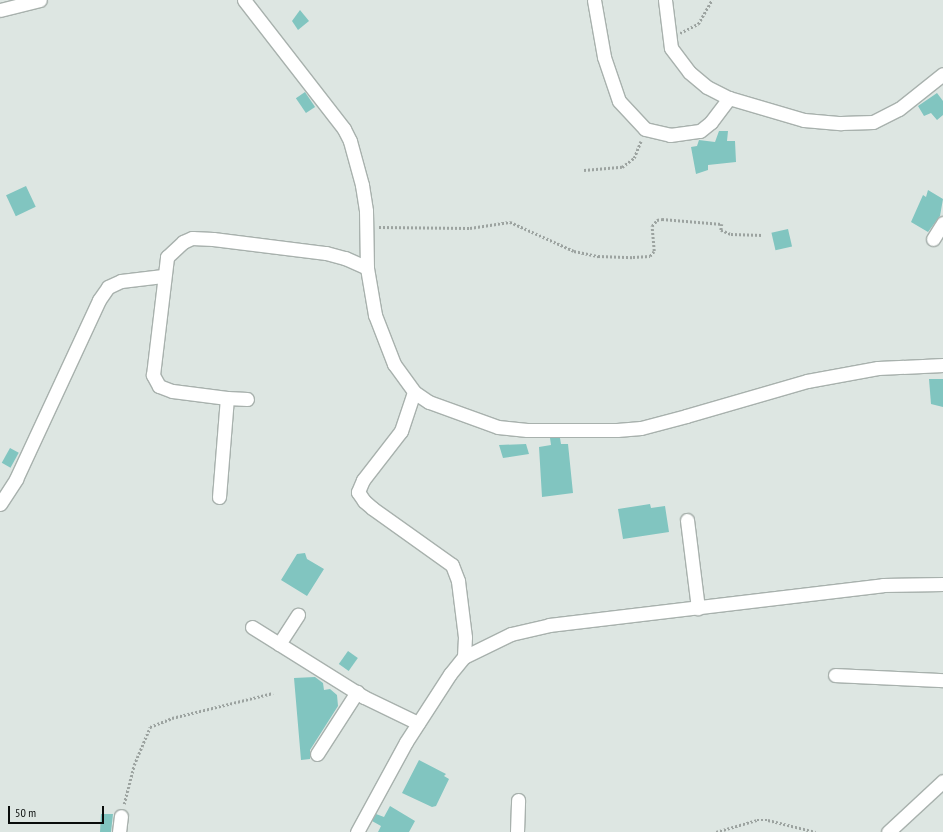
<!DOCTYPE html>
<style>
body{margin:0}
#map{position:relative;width:943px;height:832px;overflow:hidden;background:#dde6e2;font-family:"PT Sans Narrow",sans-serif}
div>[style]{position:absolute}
.building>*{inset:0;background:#81c5c0;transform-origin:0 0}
.path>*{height:2.5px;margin-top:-1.25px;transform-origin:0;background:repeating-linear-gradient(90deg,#9ca3a0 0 2px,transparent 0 4px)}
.roads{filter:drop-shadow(1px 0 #a8b1ad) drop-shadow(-1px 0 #a8b1ad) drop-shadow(0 1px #a8b1ad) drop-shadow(0 -1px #a8b1ad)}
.minor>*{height:13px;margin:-6.5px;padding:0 6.5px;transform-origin:6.5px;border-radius:6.5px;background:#fff}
span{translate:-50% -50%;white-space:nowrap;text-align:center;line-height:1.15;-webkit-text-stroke:3px #dde6e2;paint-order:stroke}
.scale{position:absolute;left:8px;top:806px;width:96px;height:18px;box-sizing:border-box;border:2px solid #090c0b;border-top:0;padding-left:5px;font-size:12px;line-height:14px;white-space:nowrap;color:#090c0b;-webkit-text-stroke:3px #dde6e2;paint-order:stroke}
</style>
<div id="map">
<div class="building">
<div style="clip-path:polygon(300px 10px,309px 21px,298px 30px,292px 21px)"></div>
<div style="left:305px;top:92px;width:18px;height:11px;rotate:56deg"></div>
<div style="clip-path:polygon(937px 93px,943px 101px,943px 115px,937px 120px,931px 113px,924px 116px,918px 106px)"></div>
<div style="clip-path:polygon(719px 131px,728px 131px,727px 141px,735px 141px,736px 162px,708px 165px,708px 170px,696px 174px,691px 147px,697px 146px,699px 140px,715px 142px)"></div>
<div style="left:26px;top:186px;width:23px;height:22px;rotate:65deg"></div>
<div style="clip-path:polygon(928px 190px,943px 199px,940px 216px,928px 232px,911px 222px,923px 195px,926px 197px)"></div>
<div style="left:788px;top:229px;width:18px;height:17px;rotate:77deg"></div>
<div style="clip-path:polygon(929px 379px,943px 379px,943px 407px,931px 404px)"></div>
<div style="clip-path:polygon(550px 438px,560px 438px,561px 444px,568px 444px,573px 493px,542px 497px,539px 447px,551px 445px)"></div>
<div style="clip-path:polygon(526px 444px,529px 454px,503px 458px,499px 445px)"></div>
<div style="left:10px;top:448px;width:10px;height:17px;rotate:29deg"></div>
<div style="clip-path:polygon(650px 504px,651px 508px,665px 506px,669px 532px,623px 539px,618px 509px)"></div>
<div style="clip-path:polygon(305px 553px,307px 559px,324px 569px,307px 596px,281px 580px,297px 554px)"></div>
<div style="left:348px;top:651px;width:12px;height:16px;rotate:35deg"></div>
<div style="clip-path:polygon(315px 677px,323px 683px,324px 690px,330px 689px,337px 695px,338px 706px,310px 750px,310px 759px,301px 760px,294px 678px)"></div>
<div style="clip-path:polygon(419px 760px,446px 774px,444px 776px,449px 779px,436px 806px,432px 807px,402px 793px)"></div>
<div style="clip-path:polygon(390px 806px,415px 821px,409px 832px,378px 832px,381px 826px,372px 821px,376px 814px,384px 817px)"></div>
<div style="clip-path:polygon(101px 814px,113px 814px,111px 832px,100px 832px)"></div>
</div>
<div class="path">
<div style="left:680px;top:33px;width:20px;rotate:-27deg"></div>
<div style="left:698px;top:24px;width:28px;rotate:-60deg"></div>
<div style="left:584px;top:170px;width:38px;rotate:-5deg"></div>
<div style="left:622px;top:167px;width:15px;rotate:-37deg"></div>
<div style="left:634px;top:158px;width:18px;rotate:-68deg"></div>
<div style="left:379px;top:227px;width:91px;rotate:0.6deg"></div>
<div style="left:470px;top:228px;width:40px;rotate:-8.5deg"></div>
<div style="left:510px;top:222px;width:70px;rotate:24.4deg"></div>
<div style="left:574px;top:251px;width:25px;rotate:12deg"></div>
<div style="left:598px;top:256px;width:35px;rotate:2deg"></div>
<div style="left:633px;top:257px;width:17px;rotate:-3deg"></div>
<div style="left:650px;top:256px;width:6px;rotate:-51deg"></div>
<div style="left:654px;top:251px;width:25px;rotate:-95deg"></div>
<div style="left:652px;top:226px;width:8px;rotate:-50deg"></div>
<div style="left:657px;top:220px;width:5px;rotate:-11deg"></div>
<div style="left:662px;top:219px;width:60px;rotate:4.8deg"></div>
<div style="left:722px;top:224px;width:6px;rotate:99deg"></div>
<div style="left:721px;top:230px;width:11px;rotate:22deg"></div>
<div style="left:731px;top:234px;width:32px;rotate:2deg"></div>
<div style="left:124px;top:804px;width:40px;rotate:-75.6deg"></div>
<div style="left:134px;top:765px;width:41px;rotate:-67.2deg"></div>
<div style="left:150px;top:727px;width:24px;rotate:-22deg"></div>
<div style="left:172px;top:718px;width:104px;rotate:-13.9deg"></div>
<div style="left:716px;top:832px;width:43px;rotate:-16.3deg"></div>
<div style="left:757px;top:820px;width:11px"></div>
<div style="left:768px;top:820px;width:49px;rotate:14deg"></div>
</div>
<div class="roads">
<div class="minor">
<div style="left:244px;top:0;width:163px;rotate:52.2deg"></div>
<div style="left:344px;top:129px;width:13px;rotate:63deg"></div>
<div style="left:350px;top:141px;width:46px;rotate:74.7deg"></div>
<div style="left:362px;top:185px;width:26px;rotate:81deg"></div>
<div style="left:366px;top:211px;width:57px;rotate:89deg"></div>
<div style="left:367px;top:268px;width:48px;rotate:80.3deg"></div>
<div style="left:375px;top:315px;width:53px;rotate:68.8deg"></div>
<div style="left:394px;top:364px;width:34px;rotate:54deg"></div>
<div style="left:414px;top:392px;width:18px;rotate:34deg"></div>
<div style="left:429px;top:402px;width:73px;rotate:19.9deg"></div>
<div style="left:498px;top:427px;width:29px;rotate:6deg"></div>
<div style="left:527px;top:430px;width:90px"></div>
<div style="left:617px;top:430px;width:24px;rotate:-5deg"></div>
<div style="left:641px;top:428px;width:47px;rotate:-14.9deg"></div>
<div style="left:686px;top:416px;width:126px;rotate:-16.1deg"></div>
<div style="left:807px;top:381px;width:72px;rotate:-10.4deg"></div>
<div style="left:878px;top:368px;width:65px;rotate:-2.6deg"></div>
<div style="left:594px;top:0;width:58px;rotate:80deg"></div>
<div style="left:604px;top:57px;width:46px;rotate:71.2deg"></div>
<div style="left:619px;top:101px;width:38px;rotate:47deg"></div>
<div style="left:645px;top:129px;width:26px;rotate:13deg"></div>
<div style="left:670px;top:135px;width:30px;rotate:-8deg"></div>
<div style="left:700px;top:131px;width:14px;rotate:-39deg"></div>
<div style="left:711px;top:122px;width:30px;rotate:-53deg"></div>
<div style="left:665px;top:0;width:48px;rotate:82.9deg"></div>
<div style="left:671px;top:48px;width:30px;rotate:53deg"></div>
<div style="left:689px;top:72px;width:23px;rotate:40deg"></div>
<div style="left:707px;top:87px;width:25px;rotate:27deg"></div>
<div style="left:729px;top:98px;width:78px;rotate:16.3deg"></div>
<div style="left:804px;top:120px;width:37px;rotate:5deg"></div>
<div style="left:841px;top:123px;width:32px;rotate:-2deg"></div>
<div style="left:873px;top:122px;width:29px;rotate:-27deg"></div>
<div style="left:899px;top:109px;width:56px;rotate:-38.5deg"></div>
<div style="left:0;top:10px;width:41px;rotate:-14deg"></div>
<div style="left:933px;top:239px;width:19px;rotate:-58deg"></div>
<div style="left:414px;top:392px;width:41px;rotate:108.4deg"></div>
<div style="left:401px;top:431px;width:62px;rotate:127.8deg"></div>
<div style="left:363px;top:480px;width:13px;rotate:113deg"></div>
<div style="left:358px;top:492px;width:11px;rotate:56deg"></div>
<div style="left:364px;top:501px;width:11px;rotate:41deg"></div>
<div style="left:372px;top:508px;width:98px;rotate:35.5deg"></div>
<div style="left:452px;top:565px;width:17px;rotate:69deg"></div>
<div style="left:458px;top:581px;width:56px;rotate:82.9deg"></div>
<div style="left:465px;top:637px;width:20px;rotate:93deg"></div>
<div style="left:227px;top:398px;width:20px;rotate:3deg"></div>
<div style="left:219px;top:497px;width:99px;rotate:-85.4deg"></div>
<div style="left:227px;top:398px;width:55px;rotate:-172.7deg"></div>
<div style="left:172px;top:391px;width:14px;rotate:-159deg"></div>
<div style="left:159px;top:386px;width:13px;rotate:-119deg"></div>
<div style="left:153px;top:375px;width:119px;rotate:-83.2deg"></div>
<div style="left:167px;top:257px;width:22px;rotate:-43deg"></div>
<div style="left:183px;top:242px;width:10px;rotate:-24deg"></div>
<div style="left:192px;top:238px;width:21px;rotate:3deg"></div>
<div style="left:213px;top:239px;width:114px;rotate:7.1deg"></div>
<div style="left:326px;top:253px;width:20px;rotate:15deg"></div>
<div style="left:345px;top:258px;width:24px;rotate:24deg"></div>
<div style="left:0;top:504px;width:30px;rotate:-57deg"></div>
<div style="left:16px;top:479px;width:197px;rotate:-65.1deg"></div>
<div style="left:99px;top:300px;width:16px;rotate:-55deg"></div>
<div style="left:108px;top:287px;width:14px;rotate:-25deg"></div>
<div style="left:121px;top:281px;width:42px;rotate:-6.8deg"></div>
<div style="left:687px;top:520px;width:89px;rotate:82.9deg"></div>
<div style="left:252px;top:627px;width:132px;rotate:32deg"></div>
<div style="left:364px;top:697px;width:60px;rotate:25.7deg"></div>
<div style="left:279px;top:644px;width:35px;rotate:-57deg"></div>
<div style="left:835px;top:675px;width:108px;rotate:2.7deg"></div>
<div style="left:317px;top:754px;width:74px;rotate:-57.2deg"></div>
<div style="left:119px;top:832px;width:16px;rotate:-83deg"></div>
<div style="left:357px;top:832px;width:102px;rotate:-61.4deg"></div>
<div style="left:406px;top:742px;width:81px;rotate:-57.1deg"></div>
<div style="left:450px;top:674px;width:22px;rotate:-51deg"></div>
<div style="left:464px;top:657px;width:52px;rotate:-26.1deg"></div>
<div style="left:511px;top:634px;width:39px;rotate:-13deg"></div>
<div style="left:549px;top:625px;width:336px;rotate:-6.8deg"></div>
<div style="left:883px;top:585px;width:60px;rotate:-1deg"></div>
<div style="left:517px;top:832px;width:32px;rotate:-88deg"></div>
<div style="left:888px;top:832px;width:75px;rotate:-42.8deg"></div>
</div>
</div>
<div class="scale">50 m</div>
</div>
